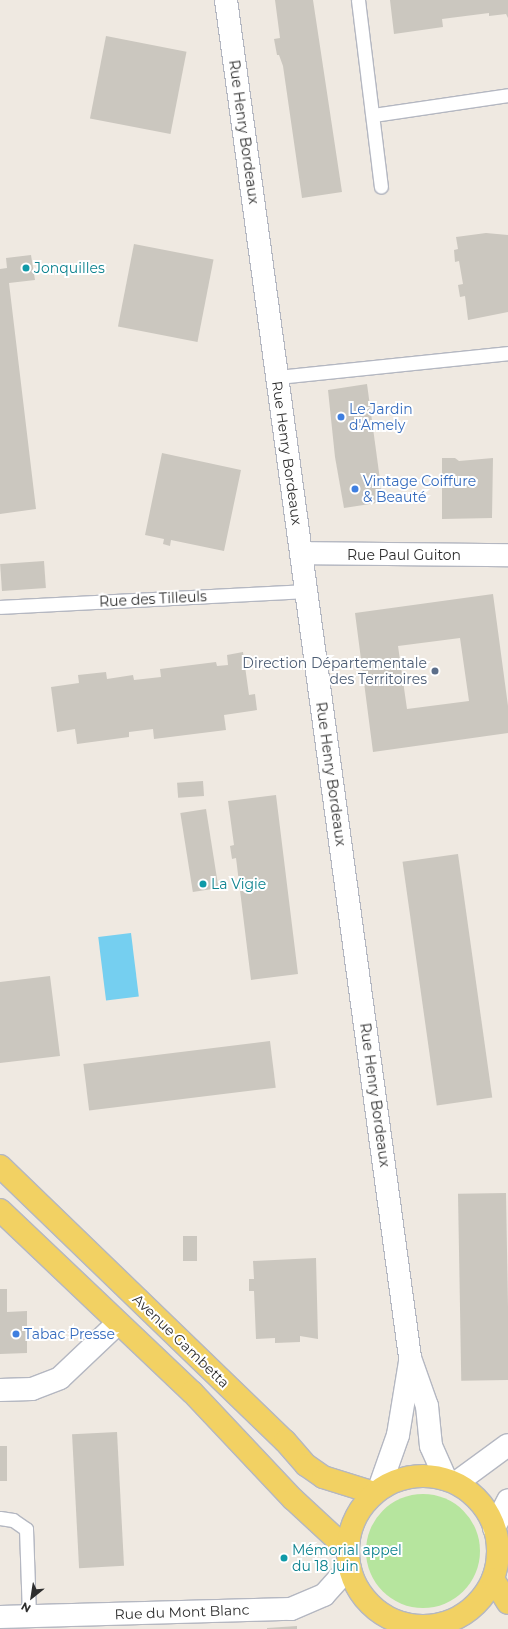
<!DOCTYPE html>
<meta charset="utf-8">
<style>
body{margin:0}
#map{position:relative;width:508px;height:1629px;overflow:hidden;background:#efe9e1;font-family:Montserrat,sans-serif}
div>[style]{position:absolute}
.green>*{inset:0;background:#b6e59e}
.round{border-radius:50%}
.water>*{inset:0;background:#75cff0;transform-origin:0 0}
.building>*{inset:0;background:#cbc7bf;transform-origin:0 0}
.roads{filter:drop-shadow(1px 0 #b4b7c1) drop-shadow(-1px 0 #b4b7c1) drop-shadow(0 1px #b4b7c1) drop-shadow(0 -1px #b4b7c1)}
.lane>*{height:13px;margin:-6.5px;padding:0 6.5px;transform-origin:6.5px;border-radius:6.5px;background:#fff}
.street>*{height:22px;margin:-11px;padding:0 11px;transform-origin:11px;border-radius:11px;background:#fff}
.secondary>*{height:22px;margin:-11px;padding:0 11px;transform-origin:11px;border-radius:11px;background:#fff}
.primary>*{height:22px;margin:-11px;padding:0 11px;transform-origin:11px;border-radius:11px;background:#f2d163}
.primary>.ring{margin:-11px;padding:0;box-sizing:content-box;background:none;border:22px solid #f2d163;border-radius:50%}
.dots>*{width:11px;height:11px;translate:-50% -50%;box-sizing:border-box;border:2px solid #fff;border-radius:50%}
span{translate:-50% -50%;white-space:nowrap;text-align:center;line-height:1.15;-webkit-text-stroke:4px #fff;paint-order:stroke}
.street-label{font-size:14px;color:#2e2e2e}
.culture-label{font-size:14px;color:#0d838f}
.left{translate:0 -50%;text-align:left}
.shop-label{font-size:14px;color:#366cbe}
.service-label{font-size:14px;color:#4e5e75}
.right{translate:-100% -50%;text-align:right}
.north{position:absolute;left:12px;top:1577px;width:40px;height:40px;-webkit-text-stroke:3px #fff;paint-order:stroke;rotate:210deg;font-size:11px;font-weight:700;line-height:16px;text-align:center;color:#2e2e2e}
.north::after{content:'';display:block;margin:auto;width:14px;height:18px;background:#2e2e2e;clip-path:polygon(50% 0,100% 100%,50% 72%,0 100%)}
</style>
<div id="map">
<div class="green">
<div class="round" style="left:366px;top:1494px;width:114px;height:114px"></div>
</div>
<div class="water">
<div style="left:131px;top:933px;width:64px;height:33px;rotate:83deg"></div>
</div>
<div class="building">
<div style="clip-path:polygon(275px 0,313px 0,342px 192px,302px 198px,283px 66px,279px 55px,277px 55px,274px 39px,280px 38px)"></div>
<div style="clip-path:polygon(390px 0,508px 0,508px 18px,506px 14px,489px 16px,489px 13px,442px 19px,443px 27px,394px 34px)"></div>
<div style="left:106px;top:36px;width:82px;height:84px;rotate:11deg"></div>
<div style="clip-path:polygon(486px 233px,508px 235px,508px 312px,468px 320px,465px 296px,460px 297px,458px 285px,463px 284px,459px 261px,455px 262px,454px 250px,458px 249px,456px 237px)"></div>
<div style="left:134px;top:244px;width:81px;height:84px;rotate:11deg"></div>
<div style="clip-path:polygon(31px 255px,35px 280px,9px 283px,36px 509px,0 514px,0 269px,7px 268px,6px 258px)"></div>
<div style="clip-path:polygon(367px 384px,383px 502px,344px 508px,335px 457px,328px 390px)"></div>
<div style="clip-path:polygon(162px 453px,241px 470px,224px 551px,171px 540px,170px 546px,163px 544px,164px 539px,145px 535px)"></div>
<div style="clip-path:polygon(442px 458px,455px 458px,459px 461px,493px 458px,492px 518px,442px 519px)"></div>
<div style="left:44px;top:561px;width:27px;height:44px;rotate:86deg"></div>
<div style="clip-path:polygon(evenodd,493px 594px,508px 706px,508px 733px,373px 752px,355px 613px,493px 594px,460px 638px,469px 701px,407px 709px,398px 646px,460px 638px)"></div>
<div style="clip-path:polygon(243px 652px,249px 695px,255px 694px,257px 710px,224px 715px,226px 730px,154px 739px,153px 729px,129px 732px,129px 737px,77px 744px,75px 729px,57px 732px,51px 687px,79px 683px,78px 675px,106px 672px,107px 679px,133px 675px,134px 680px,161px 677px,160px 669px,216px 662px,217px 666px,228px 665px,227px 655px)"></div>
<div style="left:203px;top:781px;width:15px;height:26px;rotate:86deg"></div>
<div style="clip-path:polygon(276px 795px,298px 974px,251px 980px,236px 858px,232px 859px,230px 846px,234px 845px,228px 801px)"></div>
<div style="left:206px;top:809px;width:80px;height:26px;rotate:81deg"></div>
<div style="left:458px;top:854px;width:246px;height:56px;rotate:82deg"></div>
<div style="clip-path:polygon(50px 976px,60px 1056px,0 1063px,0 982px)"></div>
<div style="left:270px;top:1041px;width:47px;height:188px;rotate:83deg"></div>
<div style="left:506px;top:1193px;width:187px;height:48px;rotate:89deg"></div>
<div style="left:183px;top:1236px;width:14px;height:25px"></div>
<div style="clip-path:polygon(316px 1258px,318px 1339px,300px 1336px,300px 1342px,275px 1343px,275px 1338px,256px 1339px,254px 1291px,249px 1291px,249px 1279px,254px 1279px,253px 1261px)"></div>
<div style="clip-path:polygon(0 1289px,7px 1289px,7px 1312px,27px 1311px,27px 1353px,0 1354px)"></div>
<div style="left:117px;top:1432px;width:134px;height:45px;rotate:87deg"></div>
<div style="left:0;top:1446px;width:7px;height:35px"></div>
<div style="clip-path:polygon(297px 1626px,297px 1629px,267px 1629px,267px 1628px)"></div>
</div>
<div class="roads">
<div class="lane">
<div style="left:358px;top:0;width:188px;rotate:83deg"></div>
<div style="left:373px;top:115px;width:136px;rotate:-8.4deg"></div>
<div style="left:277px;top:377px;width:232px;rotate:-5.9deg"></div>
<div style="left:0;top:607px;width:306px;rotate:-3deg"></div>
<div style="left:0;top:1518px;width:13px;rotate:9deg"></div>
<div style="left:13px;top:1520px;width:16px;rotate:35deg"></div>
<div style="left:26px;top:1529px;width:87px;rotate:88deg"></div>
</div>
<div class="street">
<div style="left:226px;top:0;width:1370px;rotate:82.28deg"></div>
<div style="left:410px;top:1358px;width:51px;rotate:70.5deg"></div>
<div style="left:427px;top:1406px;width:40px;rotate:84.3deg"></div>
<div style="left:431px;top:1446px;width:36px;rotate:66deg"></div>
<div style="left:301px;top:553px;width:207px;rotate:0.6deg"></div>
<div style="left:0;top:1390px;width:32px;rotate:-2deg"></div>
<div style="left:32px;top:1389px;width:30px;rotate:-21deg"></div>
<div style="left:60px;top:1378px;width:80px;rotate:-43.5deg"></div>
<div style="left:379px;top:1489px;width:57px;rotate:-70.6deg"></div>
<div style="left:398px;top:1435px;width:74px;rotate:-80.7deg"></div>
<div style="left:0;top:1617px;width:291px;rotate:-1.6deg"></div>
<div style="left:291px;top:1609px;width:36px;rotate:-23deg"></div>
<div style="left:324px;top:1595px;width:38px;rotate:-48deg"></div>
</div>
<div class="secondary">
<div style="left:456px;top:1483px;width:64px;rotate:-36.2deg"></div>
<div style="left:494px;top:1528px;width:31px;rotate:-63deg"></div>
</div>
<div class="primary">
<div style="left:0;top:1166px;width:396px;rotate:44deg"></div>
<div style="left:285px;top:1441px;width:32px;rotate:49deg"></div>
<div style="left:306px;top:1465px;width:21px;rotate:35deg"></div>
<div style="left:323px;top:1477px;width:53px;rotate:17.4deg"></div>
<div style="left:0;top:1210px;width:265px;rotate:43.5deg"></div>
<div style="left:192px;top:1392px;width:147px;rotate:46.7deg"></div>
<div style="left:293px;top:1499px;width:74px;rotate:42.8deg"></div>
<div class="ring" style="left:348px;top:1476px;width:128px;height:128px"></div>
<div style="left:493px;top:1579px;width:28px;rotate:58deg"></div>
</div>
</div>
<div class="dots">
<div style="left:26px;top:268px;background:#0f9aa8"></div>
<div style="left:341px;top:417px;background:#3f7fe0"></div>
<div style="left:355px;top:489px;background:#3f7fe0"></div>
<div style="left:435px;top:671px;background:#5c6f8a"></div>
<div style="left:203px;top:884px;background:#0f9aa8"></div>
<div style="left:16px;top:1334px;background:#3f7fe0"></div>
<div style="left:284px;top:1558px;background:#0f9aa8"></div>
</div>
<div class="street-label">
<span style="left:244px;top:132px;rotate:82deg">Rue Henry Bordeaux</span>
<span style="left:287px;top:453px;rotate:82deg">Rue Henry Bordeaux</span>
<span style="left:404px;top:555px">Rue Paul Guiton</span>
<span style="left:153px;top:599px;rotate:-3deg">Rue des Tilleuls</span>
<span style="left:331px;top:774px;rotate:82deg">Rue Henry Bordeaux</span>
<span style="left:375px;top:1095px;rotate:82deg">Rue Henry Bordeaux</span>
<span style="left:181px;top:1341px;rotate:44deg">Avenue Gambetta</span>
<span style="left:182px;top:1612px;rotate:-2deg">Rue du Mont Blanc</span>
</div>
<div class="culture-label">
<span class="left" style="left:34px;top:268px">Jonquilles</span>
<span class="left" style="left:211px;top:884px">La Vigie</span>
<span class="left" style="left:292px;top:1558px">Mémorial appel<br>du 18 juin</span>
</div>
<div class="shop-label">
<span class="left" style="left:349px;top:417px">Le Jardin<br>d'Amely</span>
<span class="left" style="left:363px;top:489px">Vintage Coiffure<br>&amp; Beauté</span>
<span class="left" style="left:24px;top:1334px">Tabac Presse</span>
</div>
<div class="service-label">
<span class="right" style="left:427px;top:671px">Direction Départementale<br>des Territoires</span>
</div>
<div class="north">N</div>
</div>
